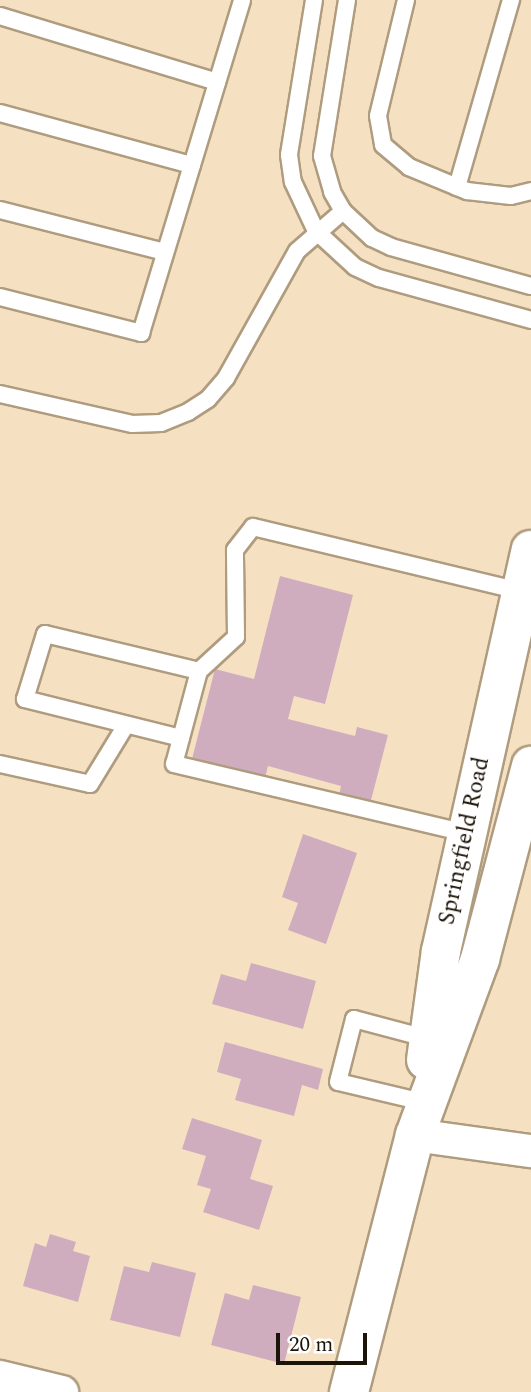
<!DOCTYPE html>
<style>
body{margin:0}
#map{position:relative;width:531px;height:1392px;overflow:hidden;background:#f5e1c2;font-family:Spectral,serif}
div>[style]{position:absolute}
.building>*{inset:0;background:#d0adbe}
.roads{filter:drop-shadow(2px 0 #af9c7f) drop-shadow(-2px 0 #af9c7f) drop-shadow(0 2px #af9c7f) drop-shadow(0 -2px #af9c7f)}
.service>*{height:16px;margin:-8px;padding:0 8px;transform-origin:8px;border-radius:8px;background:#fff}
.minor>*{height:32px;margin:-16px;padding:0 16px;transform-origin:16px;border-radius:16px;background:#fff}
.primary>*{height:38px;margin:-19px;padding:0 19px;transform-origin:19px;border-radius:19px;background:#fff}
span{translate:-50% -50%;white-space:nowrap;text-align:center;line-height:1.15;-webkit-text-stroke:5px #fff;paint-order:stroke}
.street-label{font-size:23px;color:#1b1409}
.scale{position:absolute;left:276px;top:1333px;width:91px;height:32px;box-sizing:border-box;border:4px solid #1b1409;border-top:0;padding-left:9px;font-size:21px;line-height:24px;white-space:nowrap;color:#1b1409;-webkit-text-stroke:5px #fff;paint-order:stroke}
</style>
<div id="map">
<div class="building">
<div style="clip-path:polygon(280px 576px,353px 595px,325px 704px,294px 696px,288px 719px,355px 736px,357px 727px,388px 735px,370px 804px,339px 796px,341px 786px,268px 766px,265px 778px,192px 759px,215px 669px,254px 679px)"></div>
<div style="clip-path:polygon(303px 834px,357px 853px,326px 944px,288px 930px,298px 903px,282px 897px)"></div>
<div style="clip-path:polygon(251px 963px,316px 981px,303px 1029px,212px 1004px,221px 974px,246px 981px)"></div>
<div style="clip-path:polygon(225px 1042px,323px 1069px,318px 1090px,302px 1085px,294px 1116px,235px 1100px,241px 1079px,217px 1072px)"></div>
<div style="clip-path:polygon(192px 1118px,262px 1140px,250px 1179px,273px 1186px,259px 1230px,203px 1212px,211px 1189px,197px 1185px,206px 1156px,182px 1149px)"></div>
<div style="clip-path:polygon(50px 1234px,76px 1242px,73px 1251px,90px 1256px,78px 1302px,23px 1286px,35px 1243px,46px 1247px)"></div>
<div style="clip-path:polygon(152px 1262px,196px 1273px,180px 1337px,110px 1320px,124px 1266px,149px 1272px)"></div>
<div style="clip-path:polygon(253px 1285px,301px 1297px,284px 1364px,211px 1345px,225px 1293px,249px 1300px)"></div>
</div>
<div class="roads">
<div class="service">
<div style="left:314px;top:0;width:157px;rotate:99.2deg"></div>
<div style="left:289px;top:155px;width:27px;rotate:82deg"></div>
<div style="left:293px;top:182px;width:54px;rotate:64.9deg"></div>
<div style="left:316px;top:231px;width:53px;rotate:42.7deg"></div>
<div style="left:355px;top:267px;width:26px;rotate:25deg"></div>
<div style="left:379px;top:278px;width:158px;rotate:15.4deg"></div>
<div style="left:347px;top:0;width:158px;rotate:99.1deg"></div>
<div style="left:322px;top:156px;width:37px;rotate:74deg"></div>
<div style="left:332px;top:192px;width:22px;rotate:60deg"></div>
<div style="left:343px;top:211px;width:40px;rotate:43deg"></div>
<div style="left:372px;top:238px;width:21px;rotate:25deg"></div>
<div style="left:391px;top:247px;width:145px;rotate:15.6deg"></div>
<div style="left:406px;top:0;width:119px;rotate:103.6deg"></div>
<div style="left:378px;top:116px;width:29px;rotate:80deg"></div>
<div style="left:383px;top:145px;width:34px;rotate:40deg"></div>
<div style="left:409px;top:167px;width:63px;rotate:22.5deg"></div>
<div style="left:467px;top:191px;width:44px;rotate:6.5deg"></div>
<div style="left:511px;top:196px;width:21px;rotate:-14deg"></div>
<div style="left:0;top:16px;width:227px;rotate:16.9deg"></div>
<div style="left:0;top:113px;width:199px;rotate:15.2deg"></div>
<div style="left:457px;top:187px;width:195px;rotate:-73.9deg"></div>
<div style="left:0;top:210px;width:170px;rotate:14.3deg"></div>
<div style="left:0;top:297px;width:146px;rotate:14.3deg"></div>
<div style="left:141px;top:333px;width:348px;rotate:-73.1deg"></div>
<div style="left:0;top:394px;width:135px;rotate:12.8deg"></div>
<div style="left:132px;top:424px;width:29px;rotate:-2deg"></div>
<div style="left:161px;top:423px;width:29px;rotate:-22deg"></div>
<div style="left:188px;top:412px;width:24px;rotate:-33deg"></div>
<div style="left:208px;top:399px;width:28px;rotate:-49deg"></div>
<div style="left:226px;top:378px;width:145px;rotate:-60.8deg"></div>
<div style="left:297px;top:251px;width:61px;rotate:-41deg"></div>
<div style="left:199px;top:671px;width:50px;rotate:-42.6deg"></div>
<div style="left:236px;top:637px;width:87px;rotate:-90.7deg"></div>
<div style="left:235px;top:550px;width:29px;rotate:-52deg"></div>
<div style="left:253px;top:527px;width:275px;rotate:13.5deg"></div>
<div style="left:181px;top:738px;width:161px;rotate:-166deg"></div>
<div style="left:25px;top:699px;width:68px;rotate:-72.9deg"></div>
<div style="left:45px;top:634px;width:158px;rotate:13.5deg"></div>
<div style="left:199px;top:671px;width:96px;rotate:105deg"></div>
<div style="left:174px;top:764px;width:300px;rotate:13.3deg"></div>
<div style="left:0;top:764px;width:92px;rotate:12.5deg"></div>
<div style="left:90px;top:784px;width:69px;rotate:-58.6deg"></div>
<div style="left:427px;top:1103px;width:91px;rotate:-166.7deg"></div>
<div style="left:338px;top:1082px;width:65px;rotate:-75.7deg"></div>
<div style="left:354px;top:1019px;width:78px;rotate:14.9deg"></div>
</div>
<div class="minor">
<div style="left:415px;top:1135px;width:117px;rotate:7.9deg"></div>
<div style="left:0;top:1377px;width:64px;rotate:13.6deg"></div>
</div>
<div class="primary">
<div style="left:426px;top:1060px;width:110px;rotate:-82.2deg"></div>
<div style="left:441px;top:951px;width:411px;rotate:-77.4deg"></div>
<div style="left:349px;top:1392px;width:265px;rotate:-75.6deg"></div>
<div style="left:415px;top:1135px;width:188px;rotate:-69.7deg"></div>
<div style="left:480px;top:959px;width:200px;rotate:-75.2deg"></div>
</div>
</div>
<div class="street-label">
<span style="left:465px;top:841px;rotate:-78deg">Springfield Road</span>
</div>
<div class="scale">20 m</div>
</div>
